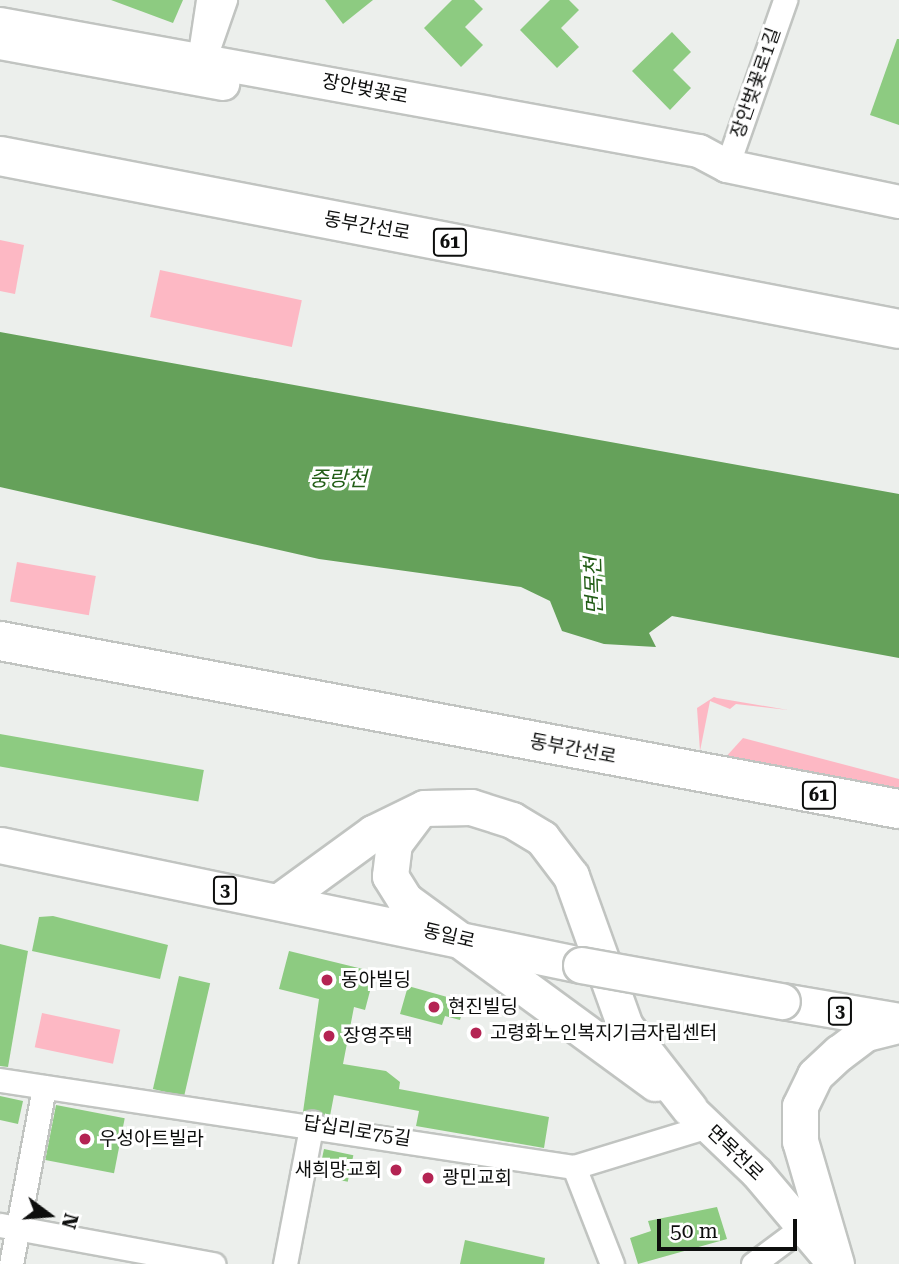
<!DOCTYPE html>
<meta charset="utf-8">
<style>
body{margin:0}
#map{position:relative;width:899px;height:1264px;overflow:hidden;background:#ecefec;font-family:"Roboto Serif","Noto Sans KR",serif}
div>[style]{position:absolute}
.green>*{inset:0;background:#fdb8c4;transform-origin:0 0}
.water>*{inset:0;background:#65a15a}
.building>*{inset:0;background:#8dcb81;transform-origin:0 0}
.roads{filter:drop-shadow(2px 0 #c1c4c1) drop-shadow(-2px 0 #c1c4c1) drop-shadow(0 2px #c1c4c1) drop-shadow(0 -2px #c1c4c1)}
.street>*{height:23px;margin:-11.5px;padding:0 11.5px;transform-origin:11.5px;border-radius:11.5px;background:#fff}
.secondary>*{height:32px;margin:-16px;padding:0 16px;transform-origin:16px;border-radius:16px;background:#fff}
.primary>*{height:35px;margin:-17.5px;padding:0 17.5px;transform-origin:17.5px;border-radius:17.5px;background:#fff}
.highway>*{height:38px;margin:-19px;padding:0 19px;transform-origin:19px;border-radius:19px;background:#fff}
.bridges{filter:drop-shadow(2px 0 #c1c4c1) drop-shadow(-2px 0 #c1c4c1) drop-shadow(0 2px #c1c4c1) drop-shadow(0 -2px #c1c4c1)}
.primary-bridge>*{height:35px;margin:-17.5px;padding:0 17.5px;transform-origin:17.5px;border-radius:17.5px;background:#fff}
.dots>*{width:19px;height:19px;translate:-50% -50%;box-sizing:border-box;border:4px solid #fff;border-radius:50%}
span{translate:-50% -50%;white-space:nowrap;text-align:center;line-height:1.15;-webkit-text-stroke:6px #fff;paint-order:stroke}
.shield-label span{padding:2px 5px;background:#fff;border:2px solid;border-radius:5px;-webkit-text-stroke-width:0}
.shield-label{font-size:18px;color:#0d0e0d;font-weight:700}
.street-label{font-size:19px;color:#0d0e0d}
.poi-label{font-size:19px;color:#0d0e0d}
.left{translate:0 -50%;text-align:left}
.right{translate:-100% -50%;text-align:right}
.water-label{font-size:21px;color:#225d16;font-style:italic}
.north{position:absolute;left:14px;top:1180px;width:70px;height:70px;-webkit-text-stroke:5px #fff;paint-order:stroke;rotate:106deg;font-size:19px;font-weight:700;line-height:28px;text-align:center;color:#0d0e0d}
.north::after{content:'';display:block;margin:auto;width:24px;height:32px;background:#0d0e0d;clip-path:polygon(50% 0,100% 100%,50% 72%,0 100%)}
.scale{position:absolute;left:657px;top:1219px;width:140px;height:32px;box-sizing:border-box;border:4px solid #0d0e0d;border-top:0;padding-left:9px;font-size:21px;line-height:24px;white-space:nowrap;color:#0d0e0d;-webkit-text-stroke:5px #fff;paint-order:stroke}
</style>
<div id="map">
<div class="green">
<div style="clip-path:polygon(0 240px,24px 245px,15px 294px,0 291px)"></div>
<div style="left:160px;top:270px;width:145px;height:48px;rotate:12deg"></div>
<div style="left:17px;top:562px;width:80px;height:40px;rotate:10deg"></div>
<div style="clip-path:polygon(714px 697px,717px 698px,788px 710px,736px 704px,730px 709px,710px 701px,700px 751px,697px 708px)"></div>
<div style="clip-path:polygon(743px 738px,899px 779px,899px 795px,724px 759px)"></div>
<div style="left:42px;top:1013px;width:80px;height:35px;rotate:12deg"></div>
</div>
<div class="water">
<div style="clip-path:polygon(0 332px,899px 494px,899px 658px,672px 616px,649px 633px,656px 647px,604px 644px,562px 631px,550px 601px,521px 587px,319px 559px,0 487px)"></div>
</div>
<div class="building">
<div style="clip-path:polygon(111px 0,183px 0,173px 23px)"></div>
<div style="clip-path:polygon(325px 0,373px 0,343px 24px)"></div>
<div style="clip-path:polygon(452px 0,474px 0,483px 9px,465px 27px,483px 45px,461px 67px,424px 28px)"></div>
<div style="clip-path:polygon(550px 0,569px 0,579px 10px,561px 28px,579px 47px,557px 68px,520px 30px)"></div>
<div style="clip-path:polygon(672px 32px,691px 52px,673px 70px,691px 88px,670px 110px,632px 71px)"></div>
<div style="clip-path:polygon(897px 39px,899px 39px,899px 125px,870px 115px)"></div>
<div style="left:0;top:734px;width:207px;height:32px;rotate:10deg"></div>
<div style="clip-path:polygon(53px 916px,168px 945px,160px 979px,32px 951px,39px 917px)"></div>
<div style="clip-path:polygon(0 944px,28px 951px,8px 1067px,0 1066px)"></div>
<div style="clip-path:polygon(289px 951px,375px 972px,365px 1010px,354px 1007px,343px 1064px,386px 1071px,400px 1082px,399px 1089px,549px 1117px,544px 1148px,416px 1126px,419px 1111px,334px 1095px,330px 1116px,303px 1112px,319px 999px,279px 989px)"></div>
<div style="left:179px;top:976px;width:32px;height:116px;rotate:13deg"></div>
<div style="clip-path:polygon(408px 986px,465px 1002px,460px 1020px,445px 1016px,442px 1025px,400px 1014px)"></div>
<div style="clip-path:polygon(0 1096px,23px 1101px,18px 1124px,0 1120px)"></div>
<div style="left:56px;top:1105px;width:70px;height:56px;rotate:11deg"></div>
<div style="left:324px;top:1149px;width:30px;height:27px;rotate:12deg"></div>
<div style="clip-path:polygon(717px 1207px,727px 1239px,638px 1264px,630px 1238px,651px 1231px,648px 1221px)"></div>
<div style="clip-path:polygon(465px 1240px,545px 1258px,544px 1264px,460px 1264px)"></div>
</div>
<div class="roads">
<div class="street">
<div style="left:210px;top:43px;width:46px;rotate:-70.8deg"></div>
<div style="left:197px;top:73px;width:74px;rotate:-81.4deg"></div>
<div style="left:727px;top:166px;width:176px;rotate:-70.7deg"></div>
<div style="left:0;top:1080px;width:581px;rotate:8.62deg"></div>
<div style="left:574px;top:1167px;width:140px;rotate:-17deg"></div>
<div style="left:574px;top:1167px;width:104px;rotate:68.6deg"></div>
<div style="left:0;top:1225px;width:217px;rotate:10.4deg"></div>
<div style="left:11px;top:1264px;width:180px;rotate:-79.4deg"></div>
<div style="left:285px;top:1264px;width:144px;rotate:-79.2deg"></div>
<div style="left:753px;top:1264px;width:64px;rotate:-36.7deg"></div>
</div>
<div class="secondary">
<div style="left:0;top:24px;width:710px;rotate:10.3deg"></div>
<div style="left:699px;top:151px;width:32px;rotate:28deg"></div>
<div style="left:727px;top:166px;width:176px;rotate:11.8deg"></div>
<div style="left:0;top:43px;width:227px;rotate:10.4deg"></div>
<div style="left:689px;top:1108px;width:94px;rotate:43.7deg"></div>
<div style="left:757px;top:1173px;width:119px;rotate:49.8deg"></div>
</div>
<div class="primary">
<div style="left:417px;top:813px;width:38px;rotate:127deg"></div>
<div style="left:394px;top:843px;width:33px;rotate:97deg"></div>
<div style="left:390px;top:876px;width:28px;rotate:58deg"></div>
<div style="left:405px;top:900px;width:310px;rotate:36.2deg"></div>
<div style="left:0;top:845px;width:593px;rotate:11.67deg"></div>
<div style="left:281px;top:900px;width:114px;rotate:-36.1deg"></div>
<div style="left:373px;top:833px;width:57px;rotate:-26.1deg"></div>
<div style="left:424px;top:808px;width:47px;rotate:-1.2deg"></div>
<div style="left:471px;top:807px;width:43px;rotate:17.6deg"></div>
<div style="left:512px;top:820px;width:35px;rotate:31deg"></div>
<div style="left:542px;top:838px;width:48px;rotate:52.7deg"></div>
<div style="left:571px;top:876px;width:159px;rotate:70.2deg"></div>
<div style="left:625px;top:1026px;width:104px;rotate:52deg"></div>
<div style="left:782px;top:1001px;width:119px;rotate:9.7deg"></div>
<div style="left:836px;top:1264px;width:128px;rotate:-106.3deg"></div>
<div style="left:800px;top:1141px;width:35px;rotate:-90deg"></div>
<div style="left:800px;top:1106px;width:34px;rotate:-64deg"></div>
<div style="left:815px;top:1075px;width:33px;rotate:-43deg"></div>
<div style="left:839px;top:1053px;width:34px;rotate:-37deg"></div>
<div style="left:866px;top:1033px;width:34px;rotate:-14deg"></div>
</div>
<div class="highway">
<div style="left:0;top:156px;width:915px;rotate:10.89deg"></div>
<div style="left:0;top:641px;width:915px;rotate:10.59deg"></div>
</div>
</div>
<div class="bridges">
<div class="primary-bridge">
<div style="left:581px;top:965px;width:204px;rotate:10.2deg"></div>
</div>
</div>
<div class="dots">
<div style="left:327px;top:980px;background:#b42453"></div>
<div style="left:434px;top:1007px;background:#b42453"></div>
<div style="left:476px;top:1033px;background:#b42453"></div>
<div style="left:329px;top:1036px;background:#b42453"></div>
<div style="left:85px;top:1139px;background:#b42453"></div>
<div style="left:396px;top:1170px;background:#b42453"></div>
<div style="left:428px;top:1178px;background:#b42453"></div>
</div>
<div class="shield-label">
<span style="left:450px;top:242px">61</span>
<span style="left:819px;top:795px">61</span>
<span style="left:225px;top:890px">3</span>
<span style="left:840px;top:1011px">3</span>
</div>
<div class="street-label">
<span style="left:756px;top:83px;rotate:-71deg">장안벚꽃로1길</span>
<span style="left:365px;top:89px;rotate:11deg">장안벚꽃로</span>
<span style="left:367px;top:226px;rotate:10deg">동부간선로</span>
<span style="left:573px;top:749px;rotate:11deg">동부간선로</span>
<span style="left:449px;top:936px;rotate:13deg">동일로</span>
<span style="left:357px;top:1131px;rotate:9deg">답십리로75길</span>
<span style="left:735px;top:1153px;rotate:44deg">면목천로</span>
</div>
<div class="poi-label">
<span class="left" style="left:341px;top:980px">동아빌딩</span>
<span class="left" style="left:448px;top:1007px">현진빌딩</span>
<span class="left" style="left:490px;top:1033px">고령화노인복지기금자립센터</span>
<span class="left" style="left:343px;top:1036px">장영주택</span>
<span class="left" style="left:99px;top:1139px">우성아트빌라</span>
<span class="right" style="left:382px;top:1170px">새희망교회</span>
<span class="left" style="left:442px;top:1178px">광민교회</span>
</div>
<div class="water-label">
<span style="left:338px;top:479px">중랑천</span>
<span style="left:594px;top:586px;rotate:-92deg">면목천</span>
</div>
<div class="north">N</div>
<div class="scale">50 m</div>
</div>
